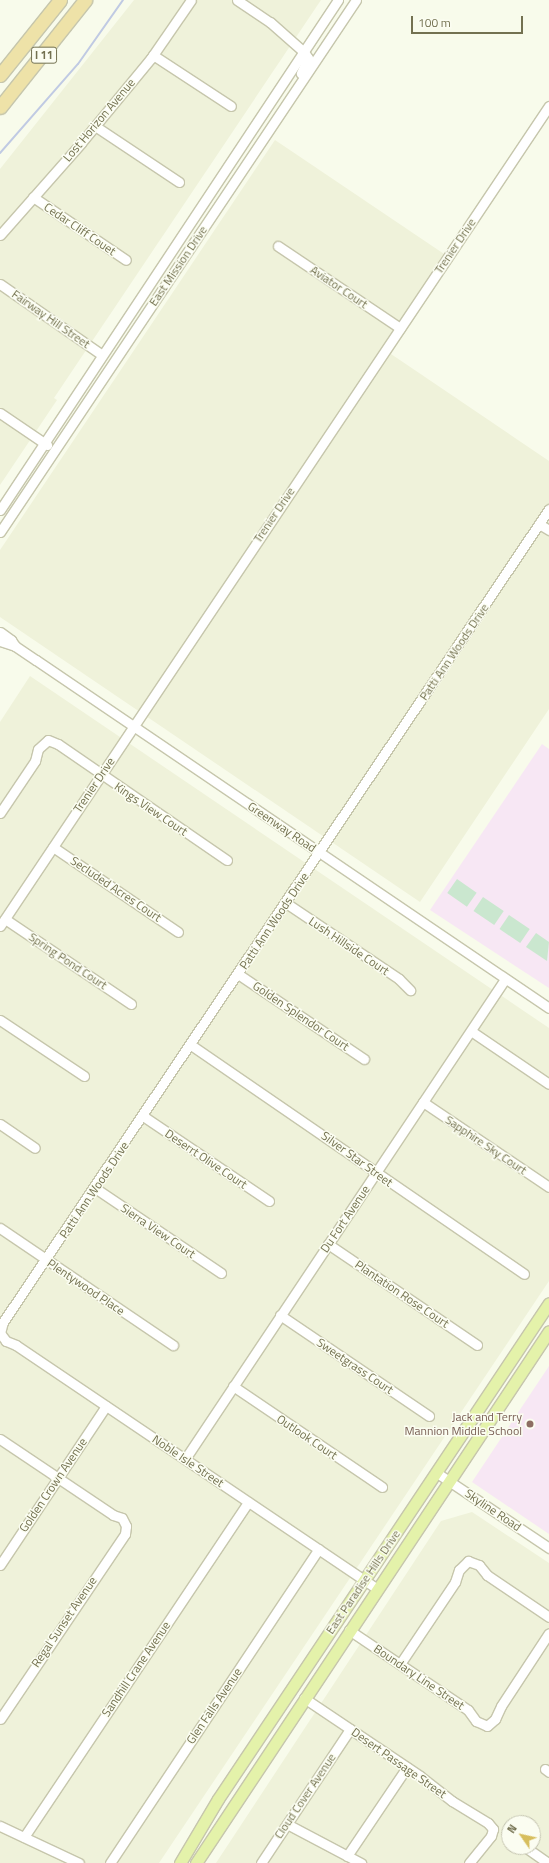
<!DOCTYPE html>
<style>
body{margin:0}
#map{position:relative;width:549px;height:1863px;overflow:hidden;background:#f8fbeb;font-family:"Titillium Web",sans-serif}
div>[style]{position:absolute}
.residential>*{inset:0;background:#eff2da}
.education>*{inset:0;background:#f7e7f4}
.green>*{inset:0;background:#cae7cf;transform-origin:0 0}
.stream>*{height:2px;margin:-1px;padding:0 1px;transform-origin:1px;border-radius:1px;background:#c0cae3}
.roads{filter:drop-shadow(1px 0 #c6c6ac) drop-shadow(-1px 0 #c6c6ac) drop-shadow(0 1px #c6c6ac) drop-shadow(0 -1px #c6c6ac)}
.minor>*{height:9px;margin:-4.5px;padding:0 4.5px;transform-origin:4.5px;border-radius:4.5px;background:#fff}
.major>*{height:11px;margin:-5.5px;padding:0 5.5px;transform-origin:5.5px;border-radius:5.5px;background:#e4f2aa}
.highway>*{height:13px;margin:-6.5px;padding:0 6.5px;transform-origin:6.5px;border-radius:6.5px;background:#eee2a8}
.dots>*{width:11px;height:11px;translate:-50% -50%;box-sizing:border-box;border:2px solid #fbfdf1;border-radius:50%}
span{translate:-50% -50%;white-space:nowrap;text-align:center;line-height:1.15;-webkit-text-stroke:3px #fbfdf1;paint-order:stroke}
.shield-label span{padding:1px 3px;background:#fbfdf1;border:1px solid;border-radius:3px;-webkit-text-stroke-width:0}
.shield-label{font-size:11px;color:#737150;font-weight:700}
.street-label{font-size:12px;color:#737150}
.education-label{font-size:12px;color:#785e54}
.right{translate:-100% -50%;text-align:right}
.north{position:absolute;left:501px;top:1815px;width:40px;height:40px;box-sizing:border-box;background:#fbfdf1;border:1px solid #c5c5b1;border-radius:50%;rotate:304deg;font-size:11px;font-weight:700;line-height:16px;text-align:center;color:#737150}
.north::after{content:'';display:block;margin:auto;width:14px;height:18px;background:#d7be5d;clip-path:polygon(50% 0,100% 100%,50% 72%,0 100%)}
.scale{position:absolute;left:411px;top:16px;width:112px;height:18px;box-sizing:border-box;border:2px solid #737150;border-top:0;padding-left:5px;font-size:12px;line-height:14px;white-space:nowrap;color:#737150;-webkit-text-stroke:3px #fbfdf1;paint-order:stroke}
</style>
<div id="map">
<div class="residential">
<div style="clip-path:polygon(134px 0,321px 0,54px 398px,57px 400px,0 485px,0 169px)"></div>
<div style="clip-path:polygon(275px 140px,453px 260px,391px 354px,549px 461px,549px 709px,420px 902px,0 617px,0 550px)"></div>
<div style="clip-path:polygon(30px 676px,549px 1028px,549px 1281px,159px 1863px,0 1863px,0 722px)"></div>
<div style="clip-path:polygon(evenodd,472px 1512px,549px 1563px,549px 1863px,216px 1863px,441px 1521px,472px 1512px,509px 1823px,533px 1823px,533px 1847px,509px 1847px,509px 1823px)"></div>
</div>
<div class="education">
<div style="clip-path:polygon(542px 744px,549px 749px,549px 988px,430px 910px)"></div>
<div style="clip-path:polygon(549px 1366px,549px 1534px,472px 1482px)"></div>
</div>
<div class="green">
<div style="left:457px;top:879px;width:24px;height:17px;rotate:35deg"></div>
<div style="left:483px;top:897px;width:25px;height:17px;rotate:34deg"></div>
<div style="left:509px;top:915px;width:25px;height:17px;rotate:34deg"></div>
<div style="clip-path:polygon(536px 933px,549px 942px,547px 961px,526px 947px)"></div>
</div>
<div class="stream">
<div style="left:0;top:153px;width:118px;rotate:-48.8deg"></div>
<div style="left:78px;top:64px;width:78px;rotate:-54.9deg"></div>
</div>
<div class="roads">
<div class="minor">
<div style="left:237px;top:0;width:40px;rotate:34deg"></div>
<div style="left:270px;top:22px;width:45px;rotate:41.4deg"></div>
<div style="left:304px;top:52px;width:7px;rotate:56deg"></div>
<div style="left:308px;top:58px;width:17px;rotate:115deg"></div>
<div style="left:153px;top:55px;width:93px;rotate:33.2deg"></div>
<div style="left:95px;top:126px;width:101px;rotate:33.7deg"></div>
<div style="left:33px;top:197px;width:112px;rotate:34.1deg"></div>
<div style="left:0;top:235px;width:123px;rotate:-48.6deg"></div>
<div style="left:81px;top:143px;width:110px;rotate:-50.5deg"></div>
<div style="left:151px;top:58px;width:70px;rotate:-55.4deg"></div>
<div style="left:278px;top:246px;width:147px;rotate:33.9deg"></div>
<div style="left:0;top:284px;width:124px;rotate:34.8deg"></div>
<div style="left:0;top:413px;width:57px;rotate:34.2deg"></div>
<div style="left:0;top:510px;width:612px;rotate:-56.47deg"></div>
<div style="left:539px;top:524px;width:12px;rotate:31deg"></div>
<div style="left:0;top:532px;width:640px;rotate:-56.21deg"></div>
<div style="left:0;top:632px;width:14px;rotate:36deg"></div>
<div style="left:11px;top:640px;width:7px;rotate:56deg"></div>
<div style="left:0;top:641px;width:16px;rotate:18deg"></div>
<div style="left:15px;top:646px;width:25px;rotate:34deg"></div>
<div style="left:36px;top:660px;width:620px;rotate:34.15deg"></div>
<div style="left:0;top:813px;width:63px;rotate:-56.1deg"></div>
<div style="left:35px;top:761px;width:12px;rotate:-76deg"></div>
<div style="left:38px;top:749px;width:13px;rotate:-42deg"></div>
<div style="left:48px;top:740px;width:11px;rotate:22deg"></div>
<div style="left:58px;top:744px;width:205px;rotate:34.5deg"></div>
<div style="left:53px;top:847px;width:151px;rotate:34.2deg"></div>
<div style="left:286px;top:903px;width:136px;rotate:33.9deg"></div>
<div style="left:399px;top:979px;width:16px;rotate:45deg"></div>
<div style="left:5px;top:919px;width:152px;rotate:34deg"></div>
<div style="left:0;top:926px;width:987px;rotate:-56.2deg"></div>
<div style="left:238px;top:974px;width:152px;rotate:34deg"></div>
<div style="left:0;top:1020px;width:101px;rotate:33.7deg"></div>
<div style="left:471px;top:1031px;width:94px;rotate:34.2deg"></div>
<div style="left:191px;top:1045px;width:404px;rotate:34.5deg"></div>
<div style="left:423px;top:1102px;width:152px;rotate:34deg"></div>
<div style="left:143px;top:1116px;width:152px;rotate:34deg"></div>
<div style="left:0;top:1124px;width:42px;rotate:34.4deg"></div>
<div style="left:95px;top:1188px;width:152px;rotate:34deg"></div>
<div style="left:0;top:1228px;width:209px;rotate:34.1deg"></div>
<div style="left:328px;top:1244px;width:180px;rotate:34.1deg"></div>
<div style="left:280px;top:1315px;width:180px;rotate:34.1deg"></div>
<div style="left:233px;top:1386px;width:180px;rotate:34.1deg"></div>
<div style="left:0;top:1439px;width:136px;rotate:33.9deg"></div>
<div style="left:113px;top:1515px;width:9px;rotate:18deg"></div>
<div style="left:122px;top:1518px;width:9px;rotate:63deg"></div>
<div style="left:126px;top:1526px;width:8px;rotate:97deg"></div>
<div style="left:125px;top:1534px;width:223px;rotate:124deg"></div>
<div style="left:185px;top:1459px;width:577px;rotate:-56.31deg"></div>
<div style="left:437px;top:1473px;width:135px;rotate:33.8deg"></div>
<div style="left:0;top:1565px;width:191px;rotate:-56.3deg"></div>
<div style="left:376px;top:1588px;width:434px;rotate:-146deg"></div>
<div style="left:16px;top:1345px;width:11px;rotate:-158deg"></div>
<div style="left:6px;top:1341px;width:10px;rotate:-127deg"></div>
<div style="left:0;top:1333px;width:11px;rotate:-75deg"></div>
<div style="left:3px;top:1322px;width:979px;rotate:-56.12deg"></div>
<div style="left:349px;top:1630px;width:143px;rotate:33.9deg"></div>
<div style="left:468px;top:1710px;width:14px;rotate:54deg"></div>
<div style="left:476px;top:1721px;width:12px;rotate:24deg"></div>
<div style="left:487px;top:1726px;width:11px;rotate:-41deg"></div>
<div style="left:495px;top:1719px;width:14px;rotate:-65deg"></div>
<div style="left:501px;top:1706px;width:87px;rotate:-56.7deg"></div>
<div style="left:400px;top:1664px;width:99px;rotate:-56.1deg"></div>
<div style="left:455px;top:1582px;width:13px;rotate:-72deg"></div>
<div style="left:459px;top:1570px;width:13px;rotate:-45deg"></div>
<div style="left:468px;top:1561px;width:12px;rotate:20deg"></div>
<div style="left:479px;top:1565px;width:13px;rotate:51deg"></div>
<div style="left:487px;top:1575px;width:75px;rotate:34.1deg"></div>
<div style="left:304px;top:1698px;width:140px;rotate:33.9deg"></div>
<div style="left:420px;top:1776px;width:41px;rotate:38deg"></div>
<div style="left:452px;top:1801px;width:42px;rotate:31.4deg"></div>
<div style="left:488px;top:1823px;width:8px;rotate:50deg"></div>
<div style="left:493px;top:1829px;width:7px;rotate:106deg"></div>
<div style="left:491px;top:1836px;width:35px;rotate:129deg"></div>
<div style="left:545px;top:1769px;width:5px;rotate:37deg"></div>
<div style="left:287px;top:1824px;width:84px;rotate:27.8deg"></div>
<div style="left:0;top:1826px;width:87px;rotate:25.1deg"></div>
<div style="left:24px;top:1837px;width:403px;rotate:-56.2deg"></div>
<div style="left:528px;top:1849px;width:24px;rotate:35deg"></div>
<div style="left:347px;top:1856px;width:107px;rotate:-56deg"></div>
<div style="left:110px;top:1863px;width:377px;rotate:-56.4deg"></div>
<div style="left:261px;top:1863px;width:161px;rotate:-56.4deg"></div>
</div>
<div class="major">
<div style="left:180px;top:1863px;width:74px;rotate:-59.3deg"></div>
<div style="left:218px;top:1799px;width:596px;rotate:-56.28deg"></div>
<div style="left:196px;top:1863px;width:638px;rotate:-56.43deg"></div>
</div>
<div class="highway">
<div style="left:0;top:75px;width:96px;rotate:-51.3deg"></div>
<div style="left:0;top:107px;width:137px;rotate:-51.5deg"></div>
</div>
</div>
<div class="dots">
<div style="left:530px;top:1424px;background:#8d6e63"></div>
</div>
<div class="shield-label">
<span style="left:44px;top:55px">I 11</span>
</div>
<div class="street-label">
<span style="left:99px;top:120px;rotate:-50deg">Lost Horizon Avenue</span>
<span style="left:80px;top:229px;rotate:34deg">Cedar Cliff Couet</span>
<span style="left:455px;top:246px;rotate:-56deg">Trenier Drive</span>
<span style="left:178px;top:266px;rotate:-56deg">East Mission Drive</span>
<span style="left:339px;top:287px;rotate:34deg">Aviator Court</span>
<span style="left:51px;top:319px;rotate:35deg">Fairway Hill Street</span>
<span style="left:274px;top:515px;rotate:-56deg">Trenier Drive</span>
<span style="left:454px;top:652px;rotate:-56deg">Patti Ann Woods Drive</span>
<span style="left:94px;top:785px;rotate:-56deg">Trenier Drive</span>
<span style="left:151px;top:809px;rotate:34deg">Kings View Court</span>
<span style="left:282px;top:827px;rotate:34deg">Greenway Road</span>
<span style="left:116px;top:889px;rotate:34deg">Secluded Acres Court</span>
<span style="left:274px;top:921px;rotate:-56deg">Patti Ann Woods Drive</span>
<span style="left:349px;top:946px;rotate:34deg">Lush Hillside Court</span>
<span style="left:68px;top:961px;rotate:34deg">Spring Pond Court</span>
<span style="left:301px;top:1016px;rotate:34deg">Golden Splendor Court</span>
<span style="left:486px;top:1145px;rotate:34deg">Sapphire Sky Court</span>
<span style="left:206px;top:1159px;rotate:34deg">Deserrt Olive Court</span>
<span style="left:357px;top:1159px;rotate:36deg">Silver Star Street</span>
<span style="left:94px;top:1190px;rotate:-56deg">Patti Ann Woods Drive</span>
<span style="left:345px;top:1219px;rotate:-56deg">Du Fort Avenue</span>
<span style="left:158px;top:1231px;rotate:34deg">Sierra View Court</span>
<span style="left:86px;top:1287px;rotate:34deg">Plentywood Place</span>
<span style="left:402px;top:1294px;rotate:34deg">Plantation Rose Court</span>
<span style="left:355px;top:1366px;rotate:34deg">Sweetgrass Court</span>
<span style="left:307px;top:1437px;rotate:34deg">Outlook Court</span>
<span style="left:188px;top:1461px;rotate:34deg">Noble Isle Street</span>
<span style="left:53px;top:1485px;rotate:-56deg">Golden Crown Avenue</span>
<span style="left:493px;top:1510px;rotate:34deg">Skyline Road</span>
<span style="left:363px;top:1582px;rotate:-56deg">East Paradise Hills Drive</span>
<span style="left:64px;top:1622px;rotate:-56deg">Regal Sunset Avenue</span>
<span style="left:136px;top:1669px;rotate:-56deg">Sandhill Crane Avenue</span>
<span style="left:419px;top:1677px;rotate:34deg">Boundary Line Street</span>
<span style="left:214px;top:1706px;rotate:-56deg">Glen Falls Avenue</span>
<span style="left:399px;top:1763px;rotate:35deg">Desert Passage Street</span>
<span style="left:305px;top:1796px;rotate:-56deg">Cloud Cover Avenue</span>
</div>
<div class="education-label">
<span class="right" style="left:522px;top:1424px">Jack and Terry<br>Mannion Middle School</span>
</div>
<div class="north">N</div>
<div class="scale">100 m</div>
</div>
